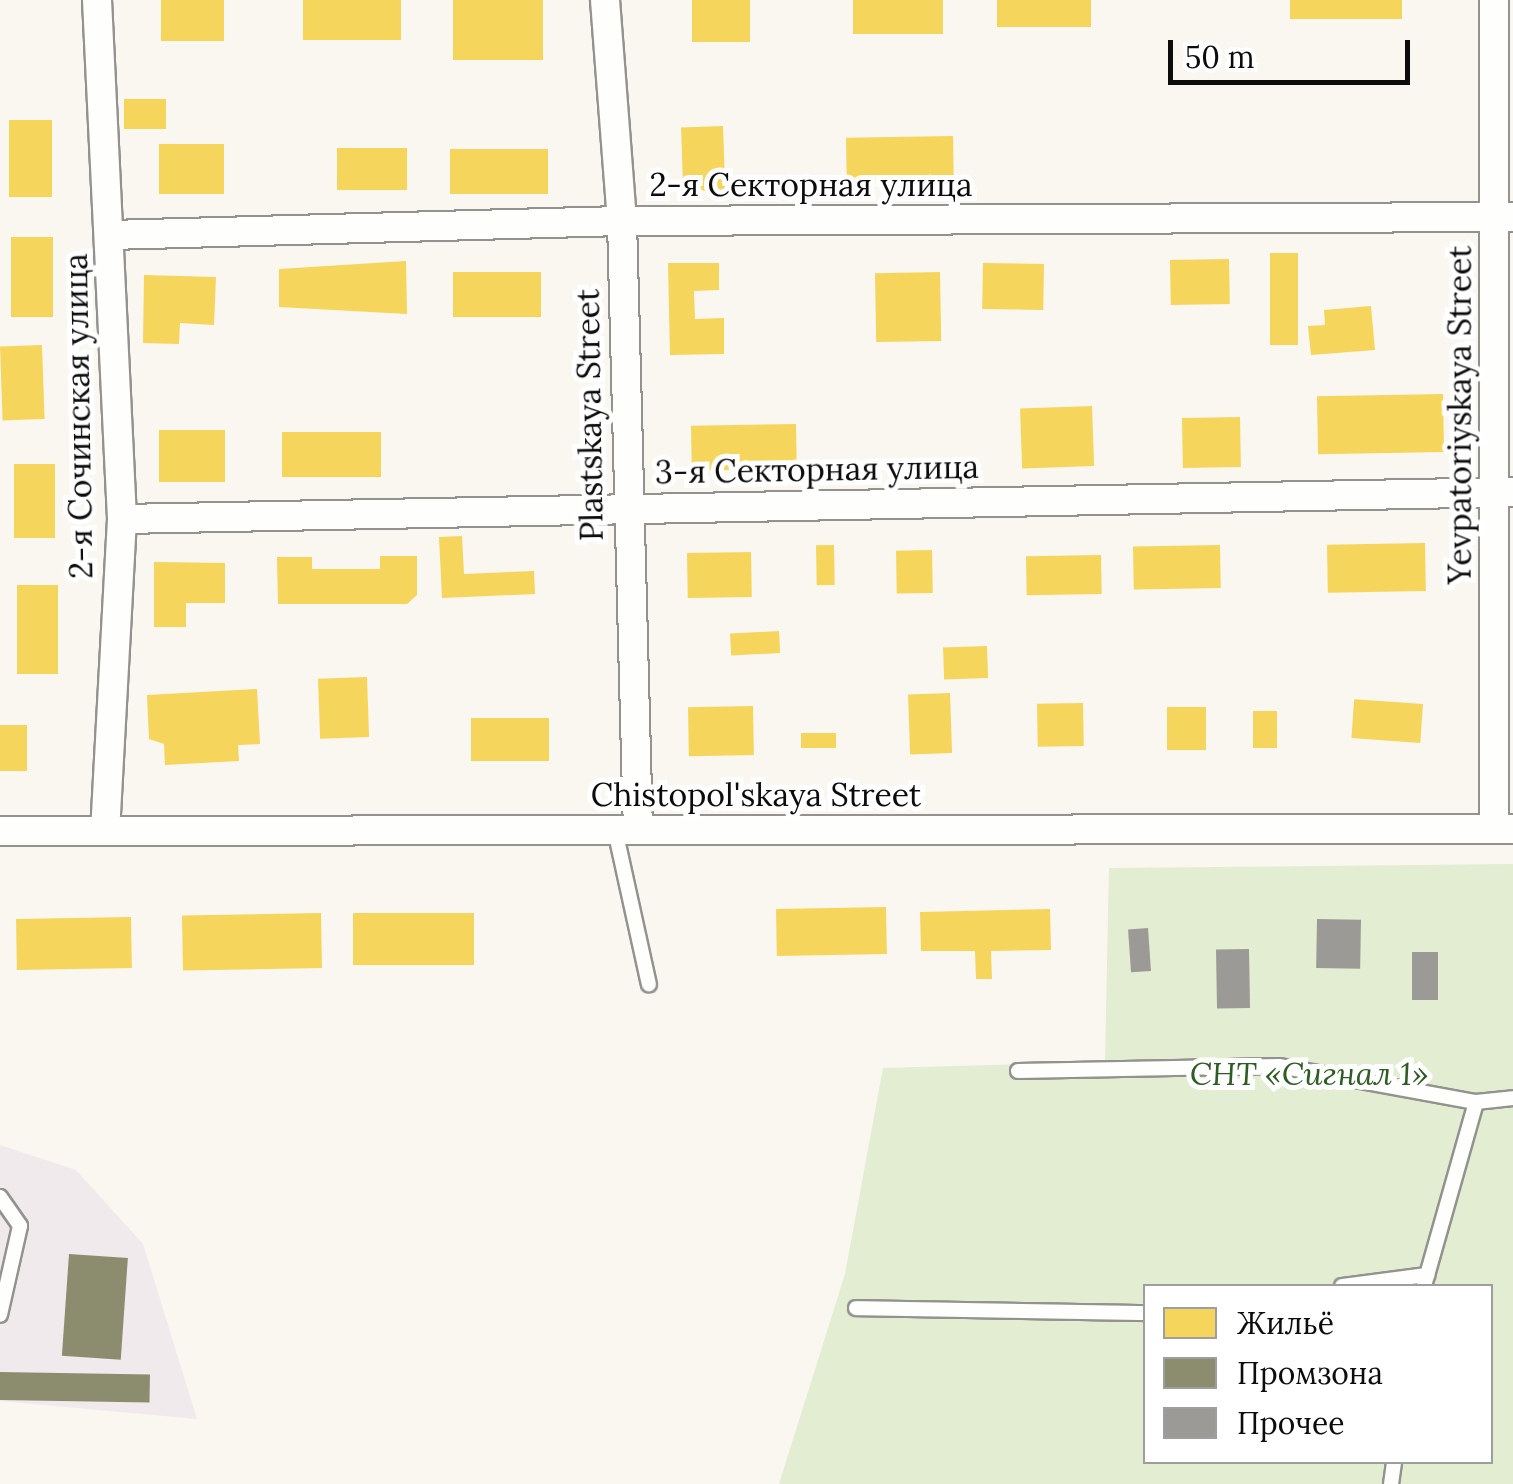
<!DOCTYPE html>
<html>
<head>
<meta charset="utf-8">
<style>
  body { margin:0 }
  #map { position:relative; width:1513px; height:1484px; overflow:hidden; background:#f9f7f0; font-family:Lora,serif }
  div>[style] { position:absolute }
  .industrial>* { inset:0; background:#f0eaed }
  .green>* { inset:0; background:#e2edd2 }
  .homes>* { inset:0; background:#f6d55c; transform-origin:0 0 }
  .industry>* { inset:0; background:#8c8c6e; transform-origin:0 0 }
  .building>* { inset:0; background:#9c9a96; transform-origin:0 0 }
  .roads { filter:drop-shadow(2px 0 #93928f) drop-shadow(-2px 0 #93928f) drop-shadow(0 2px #93928f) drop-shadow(0 -2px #93928f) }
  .lane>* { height:14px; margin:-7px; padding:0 7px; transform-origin:7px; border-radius:7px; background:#fefefd }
  .street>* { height:28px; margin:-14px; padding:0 14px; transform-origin:14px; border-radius:14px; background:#fefefd }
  span { translate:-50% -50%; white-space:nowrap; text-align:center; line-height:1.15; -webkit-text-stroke:10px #fff; paint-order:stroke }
  .street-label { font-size:32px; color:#0c0c0c }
  .park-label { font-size:32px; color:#2e5d22; font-style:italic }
  .legend { position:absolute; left:1143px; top:1284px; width:350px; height:180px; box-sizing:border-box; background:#fff; border:2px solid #9e9e9e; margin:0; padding:12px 18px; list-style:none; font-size:30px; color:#0c0c0c }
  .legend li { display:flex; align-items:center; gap:20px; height:50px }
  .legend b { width:50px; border:2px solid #9e9e9e }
  .scale { position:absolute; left:1168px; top:40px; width:242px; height:45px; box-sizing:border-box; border:5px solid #0c0c0c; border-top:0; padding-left:12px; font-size:30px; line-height:35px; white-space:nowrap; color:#0c0c0c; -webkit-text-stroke:8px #fff; paint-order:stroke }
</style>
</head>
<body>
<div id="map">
  <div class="industrial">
    <i style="clip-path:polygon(0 1145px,76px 1170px,143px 1244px,197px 1419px,0 1401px)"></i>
  </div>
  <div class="green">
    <i style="clip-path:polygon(evenodd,1513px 864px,1513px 1484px,779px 1484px,845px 1274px,883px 1068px,1105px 1062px,1109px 868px,1513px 864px,1146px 1286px,1490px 1286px,1490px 1462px,1146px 1462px,1146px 1286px)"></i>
  </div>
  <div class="homes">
    <i style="left:161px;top:0;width:63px;height:41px"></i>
    <i style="left:303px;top:0;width:98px;height:40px"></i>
    <i style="left:453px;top:0;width:90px;height:60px"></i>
    <i style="left:692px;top:0;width:58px;height:42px"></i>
    <i style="left:853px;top:0;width:90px;height:34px"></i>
    <i style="left:997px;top:0;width:94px;height:27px"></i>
    <i style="left:1290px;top:0;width:112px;height:19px"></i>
    <i style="left:124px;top:99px;width:42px;height:30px"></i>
    <i style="left:52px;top:120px;width:77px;height:43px;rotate:90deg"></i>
    <i style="left:723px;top:126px;width:64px;height:42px;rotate:88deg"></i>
    <i style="left:953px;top:136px;width:48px;height:107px;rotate:89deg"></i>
    <i style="left:224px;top:144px;width:50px;height:65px;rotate:90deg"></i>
    <i style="left:337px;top:148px;width:70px;height:42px"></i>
    <i style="left:450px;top:149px;width:98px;height:45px"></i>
    <i style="left:11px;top:237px;width:42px;height:80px"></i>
    <i style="left:1270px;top:253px;width:28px;height:92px"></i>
    <i style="left:1229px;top:259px;width:45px;height:59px;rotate:89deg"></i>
    <i style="clip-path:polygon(406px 261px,407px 314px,279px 307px,279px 269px)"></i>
    <i style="clip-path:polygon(668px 263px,719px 263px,719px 290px,694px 291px,695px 319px,724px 318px,724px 354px,670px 355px)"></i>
    <i style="left:983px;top:263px;width:61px;height:46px;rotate:1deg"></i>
    <i style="left:453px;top:272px;width:88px;height:45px"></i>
    <i style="left:940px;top:272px;width:69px;height:65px;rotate:89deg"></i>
    <i style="clip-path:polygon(144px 275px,216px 277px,214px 325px,180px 323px,179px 344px,143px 343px)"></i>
    <i style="clip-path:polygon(1371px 306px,1375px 350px,1311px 355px,1308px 326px,1325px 325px,1324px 310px)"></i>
    <i style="left:42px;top:345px;width:74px;height:42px;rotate:88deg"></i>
    <i style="left:1443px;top:394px;width:58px;height:126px;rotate:89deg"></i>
    <i style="left:1092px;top:406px;width:60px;height:72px;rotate:88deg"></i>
    <i style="left:1240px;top:417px;width:50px;height:58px;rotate:89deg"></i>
    <i style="left:796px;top:424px;width:45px;height:105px;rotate:89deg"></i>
    <i style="left:159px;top:430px;width:66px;height:52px"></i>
    <i style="left:381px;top:432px;width:45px;height:99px;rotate:90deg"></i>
    <i style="left:14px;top:464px;width:41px;height:74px"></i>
    <i style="clip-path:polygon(462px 536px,464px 574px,534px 571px,535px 594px,442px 598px,439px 537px)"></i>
    <i style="left:1425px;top:543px;width:48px;height:98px;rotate:89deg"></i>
    <i style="left:834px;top:545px;width:40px;height:18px;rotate:89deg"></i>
    <i style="left:1220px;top:545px;width:43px;height:87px;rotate:89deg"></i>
    <i style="left:932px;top:550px;width:43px;height:36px;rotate:89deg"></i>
    <i style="left:751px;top:552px;width:45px;height:64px;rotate:89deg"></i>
    <i style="left:1101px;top:555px;width:39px;height:75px;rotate:89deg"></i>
    <i style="clip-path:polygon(380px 556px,417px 556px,417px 595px,407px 604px,278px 604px,277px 557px,312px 557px,312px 569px,380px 569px)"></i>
    <i style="clip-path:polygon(154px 562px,225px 563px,225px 603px,186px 603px,186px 627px,154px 627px)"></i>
    <i style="left:17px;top:585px;width:41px;height:89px"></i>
    <i style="left:779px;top:631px;width:22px;height:49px;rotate:87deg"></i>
    <i style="left:987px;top:646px;width:32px;height:44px;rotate:88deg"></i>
    <i style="left:367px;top:677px;width:60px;height:49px;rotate:88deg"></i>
    <i style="clip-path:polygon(257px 689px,260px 744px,238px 745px,239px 761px,165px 765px,164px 744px,149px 739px,147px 695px)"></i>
    <i style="left:950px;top:693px;width:60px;height:42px;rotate:88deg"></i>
    <i style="left:1083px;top:703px;width:43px;height:46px;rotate:89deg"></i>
    <i style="left:1423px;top:704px;width:39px;height:69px;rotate:94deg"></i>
    <i style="left:753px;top:706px;width:49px;height:65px;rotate:89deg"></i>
    <i style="left:1167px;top:707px;width:39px;height:43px"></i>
    <i style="left:1253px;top:711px;width:24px;height:37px"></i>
    <i style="left:471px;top:718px;width:78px;height:43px"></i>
    <i style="left:0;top:725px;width:27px;height:46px"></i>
    <i style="left:801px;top:733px;width:35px;height:15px"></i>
    <i style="left:886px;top:907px;width:47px;height:110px;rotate:89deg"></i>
    <i style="clip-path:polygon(1050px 909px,1051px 950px,991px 951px,992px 979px,976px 979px,975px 951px,921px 951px,920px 912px)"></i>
    <i style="left:321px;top:913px;width:55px;height:139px;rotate:89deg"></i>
    <i style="left:353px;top:913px;width:121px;height:52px"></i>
    <i style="left:131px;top:917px;width:51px;height:115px;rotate:89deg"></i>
  </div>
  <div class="industry">
    <i style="left:69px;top:1254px;width:59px;height:102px;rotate:4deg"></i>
    <i style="left:0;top:1372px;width:150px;height:28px;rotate:1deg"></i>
  </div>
  <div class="building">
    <i style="left:1317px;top:919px;width:44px;height:49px;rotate:1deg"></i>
    <i style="left:1148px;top:928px;width:43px;height:20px;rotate:86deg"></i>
    <i style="left:1249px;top:949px;width:59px;height:33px;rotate:89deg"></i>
    <i style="left:1412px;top:952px;width:26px;height:48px"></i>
  </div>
  <div class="roads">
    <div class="lane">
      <i style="left:615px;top:830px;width:158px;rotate:77.6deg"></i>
      <i style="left:1018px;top:1071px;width:261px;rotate:-1.1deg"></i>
      <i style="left:1279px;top:1066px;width:200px;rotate:10.4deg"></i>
      <i style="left:1476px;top:1102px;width:37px;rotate:-6deg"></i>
      <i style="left:0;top:1197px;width:35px;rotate:55deg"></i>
      <i style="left:20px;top:1226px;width:91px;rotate:102.7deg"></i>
      <i style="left:1342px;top:1286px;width:86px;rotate:-7.4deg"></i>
      <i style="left:1424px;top:1286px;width:191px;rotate:-74.2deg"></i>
      <i style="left:856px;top:1308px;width:290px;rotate:1deg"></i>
      <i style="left:1391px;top:1484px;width:22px;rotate:-82deg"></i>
    </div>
    <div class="street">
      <i style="left:97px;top:0;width:520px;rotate:87.24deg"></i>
      <i style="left:122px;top:519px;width:311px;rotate:93.1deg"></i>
      <i style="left:605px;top:0;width:222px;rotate:85.6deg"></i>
      <i style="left:622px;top:221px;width:609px;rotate:88.5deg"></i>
      <i style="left:1494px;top:0;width:829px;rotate:90deg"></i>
      <i style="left:110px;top:235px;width:512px;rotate:-1.57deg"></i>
      <i style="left:622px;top:221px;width:891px;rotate:-0.26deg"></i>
      <i style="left:122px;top:519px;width:1391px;rotate:-1.11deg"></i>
      <i style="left:0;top:831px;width:1513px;rotate:-0.08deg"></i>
    </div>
  </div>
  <div class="street-label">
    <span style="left:811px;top:185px">2-я Секторная улица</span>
    <span style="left:590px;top:415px;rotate:-91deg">Plastskaya Street</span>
    <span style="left:1460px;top:415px;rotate:-90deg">Yevpatoriyskaya Street</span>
    <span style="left:79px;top:416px;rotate:-91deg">2-я Сочинская улица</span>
    <span style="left:817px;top:470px;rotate:-1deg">3-я Секторная улица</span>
    <span style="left:756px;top:795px">Chistopol'skaya Street</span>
  </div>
  <div class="park-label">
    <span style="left:1309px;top:1074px">СНТ «Сигнал 1»</span>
  </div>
  <ul class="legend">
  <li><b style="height:28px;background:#f6d55c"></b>Жильё</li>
  <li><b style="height:28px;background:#8c8c6e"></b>Промзона</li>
  <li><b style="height:28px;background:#9c9a96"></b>Прочее</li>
  </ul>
  <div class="scale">50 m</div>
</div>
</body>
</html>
